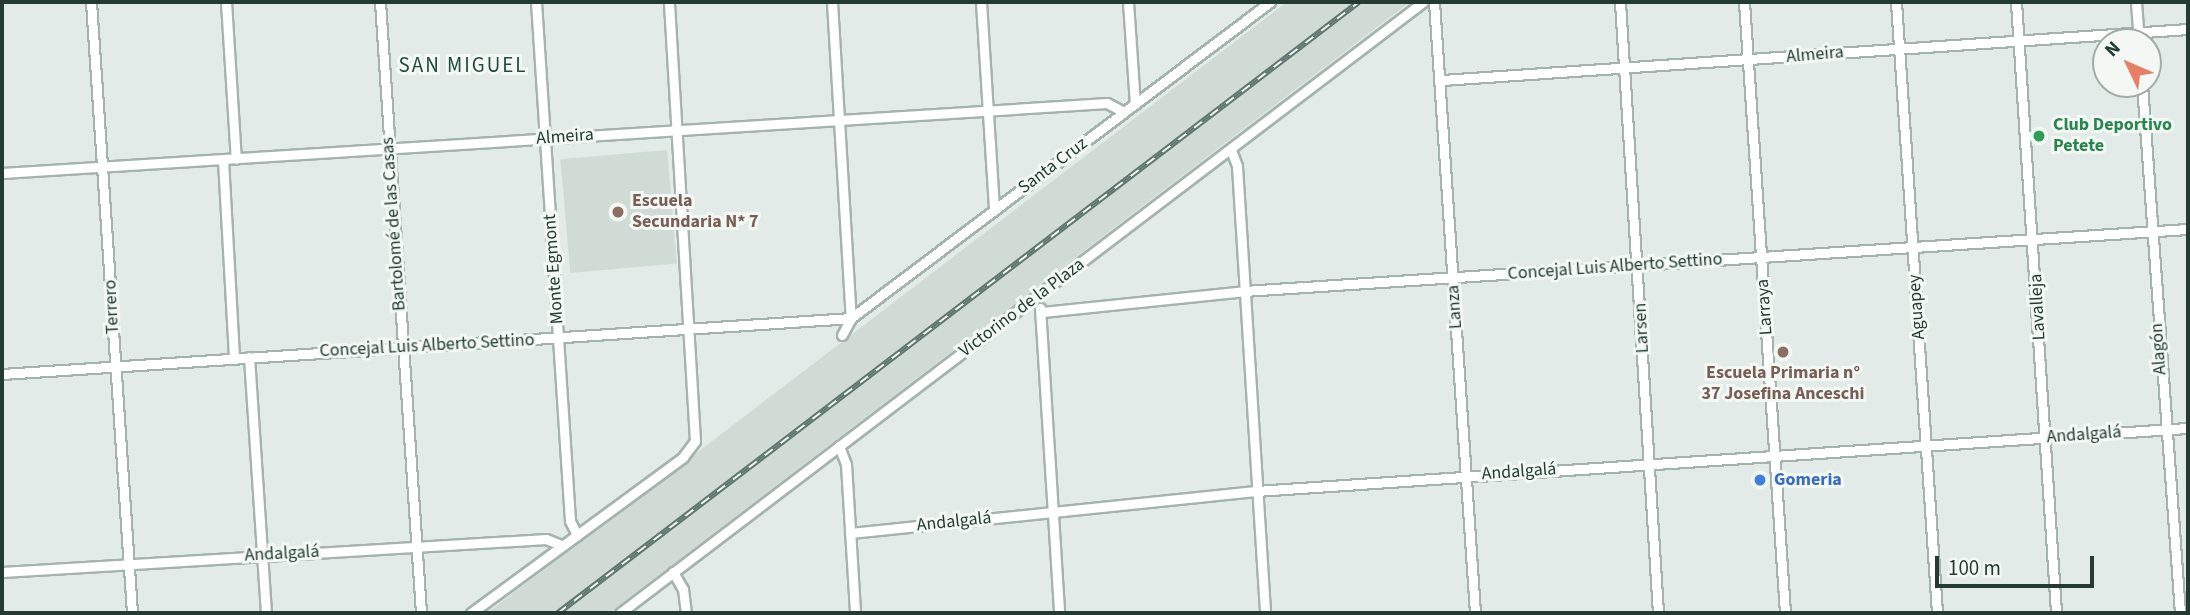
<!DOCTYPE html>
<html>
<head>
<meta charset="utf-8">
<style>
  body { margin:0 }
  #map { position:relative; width:2190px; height:615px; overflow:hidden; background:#e2ebe7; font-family:"Source Sans 3",sans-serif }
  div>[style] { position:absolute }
  .built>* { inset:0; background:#d1dbd6; transform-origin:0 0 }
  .roads { filter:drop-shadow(2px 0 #a5b3ae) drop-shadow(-2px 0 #a5b3ae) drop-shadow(0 2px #a5b3ae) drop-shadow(0 -2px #a5b3ae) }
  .minor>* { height:9px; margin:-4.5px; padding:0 4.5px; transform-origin:4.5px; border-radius:4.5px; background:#fff }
  .rail>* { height:6px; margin-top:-3px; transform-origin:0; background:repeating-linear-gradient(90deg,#f3f8f5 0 10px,#5e766f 0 20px); box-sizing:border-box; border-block:2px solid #5e766f }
  .dots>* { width:19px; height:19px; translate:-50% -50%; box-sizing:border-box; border:4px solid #f3f8f5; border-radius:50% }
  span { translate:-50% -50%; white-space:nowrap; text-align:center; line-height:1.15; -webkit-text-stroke:6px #f3f8f5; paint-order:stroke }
  .street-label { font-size:18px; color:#243b34 }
  .leisure-label { font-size:18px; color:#27864d; font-weight:700 }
  .left { translate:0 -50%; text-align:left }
  .education-label { font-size:18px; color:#785e54; font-weight:700 }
  .shop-label { font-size:18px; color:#366cbe; font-weight:700 }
  .quarter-label { font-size:21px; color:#214b3f; letter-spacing:2px }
  .frame { position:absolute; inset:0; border:4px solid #243b34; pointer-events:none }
  .north { position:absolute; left:2092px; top:28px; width:70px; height:70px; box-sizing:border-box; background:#f3f8f5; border:2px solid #a0aca8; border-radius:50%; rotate:314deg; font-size:19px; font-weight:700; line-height:28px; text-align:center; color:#243b34 }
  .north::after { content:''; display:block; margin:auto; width:24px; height:32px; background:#e68065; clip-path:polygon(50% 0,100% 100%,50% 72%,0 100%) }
  .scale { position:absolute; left:1935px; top:556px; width:159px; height:32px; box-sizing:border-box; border:4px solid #243b34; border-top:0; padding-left:9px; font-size:21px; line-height:24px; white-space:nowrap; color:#243b34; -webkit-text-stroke:5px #f3f8f5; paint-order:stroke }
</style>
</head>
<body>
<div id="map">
  <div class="built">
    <i style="clip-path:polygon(1287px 2px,1410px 2px,609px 613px,487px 613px)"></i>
    <i style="left:667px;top:150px;width:114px;height:107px;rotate:85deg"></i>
  </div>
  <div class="roads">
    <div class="minor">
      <i style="left:91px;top:2px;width:612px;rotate:86.16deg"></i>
      <i style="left:226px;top:2px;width:157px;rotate:86.4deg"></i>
      <i style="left:380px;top:2px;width:612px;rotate:86.16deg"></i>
      <i style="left:536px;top:2px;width:520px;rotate:86.25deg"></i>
      <i style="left:570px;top:521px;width:16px;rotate:63deg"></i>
      <i style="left:832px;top:2px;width:317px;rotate:86.6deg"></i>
      <i style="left:981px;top:2px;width:208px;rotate:86.4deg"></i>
      <i style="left:1128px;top:2px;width:102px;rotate:86.1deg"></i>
      <i style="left:1434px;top:2px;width:612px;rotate:86.16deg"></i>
      <i style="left:1620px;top:2px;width:612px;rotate:86.44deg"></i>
      <i style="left:1744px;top:2px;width:612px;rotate:86.16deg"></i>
      <i style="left:1896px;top:2px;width:612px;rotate:86.16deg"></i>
      <i style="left:2016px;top:2px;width:612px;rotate:86.25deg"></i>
      <i style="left:2136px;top:2px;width:40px;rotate:85.7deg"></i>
      <i style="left:1442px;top:80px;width:748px;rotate:-3.91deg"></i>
      <i style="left:2142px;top:84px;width:530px;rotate:85.89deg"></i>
      <i style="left:1231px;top:150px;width:17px;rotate:69deg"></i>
      <i style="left:1237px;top:166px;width:448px;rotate:86.4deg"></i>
      <i style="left:223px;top:160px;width:198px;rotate:86.8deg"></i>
      <i style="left:2px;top:173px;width:1107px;rotate:-3.62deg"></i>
      <i style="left:1107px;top:103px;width:19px;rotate:28deg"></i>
      <i style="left:1040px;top:308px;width:306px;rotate:86.4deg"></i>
      <i style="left:1042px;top:312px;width:203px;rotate:-5.9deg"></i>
      <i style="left:1244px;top:291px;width:946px;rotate:-3.76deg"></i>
      <i style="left:842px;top:335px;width:19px;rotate:-62deg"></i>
      <i style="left:851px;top:318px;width:525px;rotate:-37.02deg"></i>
      <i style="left:249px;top:357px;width:257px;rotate:86.2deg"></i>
      <i style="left:2px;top:374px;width:851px;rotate:-3.77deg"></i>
      <i style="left:839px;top:446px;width:19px;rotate:69deg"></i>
      <i style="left:846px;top:464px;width:149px;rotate:86.5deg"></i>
      <i style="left:850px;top:533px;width:408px;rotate:-5.9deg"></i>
      <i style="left:1256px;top:491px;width:934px;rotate:-3.87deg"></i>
      <i style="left:2px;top:572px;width:545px;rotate:-3.47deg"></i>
      <i style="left:546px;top:539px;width:16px;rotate:22deg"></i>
      <i style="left:673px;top:572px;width:20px;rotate:60deg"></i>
      <i style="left:683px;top:589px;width:24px;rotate:83deg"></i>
      <i style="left:471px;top:613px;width:263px;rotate:-36.3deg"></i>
      <i style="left:683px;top:457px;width:20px;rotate:-53deg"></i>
      <i style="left:695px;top:441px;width:440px;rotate:-93.4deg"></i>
      <i style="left:620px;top:613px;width:1009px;rotate:-37.27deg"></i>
    </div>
  </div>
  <div class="rail">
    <i style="left:558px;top:613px;width:1007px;rotate:-37.34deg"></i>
  </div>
  <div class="dots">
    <i style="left:2039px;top:136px;background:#2e9e5b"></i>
    <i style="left:618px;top:212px;background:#8d6e63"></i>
    <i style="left:1783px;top:352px;background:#8d6e63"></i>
    <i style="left:1760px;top:480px;background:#3f7fe0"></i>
  </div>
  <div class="street-label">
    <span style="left:1815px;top:55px;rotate:-5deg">Almeira</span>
    <span style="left:565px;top:137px;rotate:-4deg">Almeira</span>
    <span style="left:1053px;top:166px;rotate:-37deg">Santa Cruz</span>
    <span style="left:394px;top:224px;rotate:-94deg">Bartolomé de las Casas</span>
    <span style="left:1615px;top:267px;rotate:-4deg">Concejal Luis Alberto Settino</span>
    <span style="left:554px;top:269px;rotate:-94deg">Monte Egmont</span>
    <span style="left:112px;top:307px;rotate:-93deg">Terrero</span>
    <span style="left:1455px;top:307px;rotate:-94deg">Lanza</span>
    <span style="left:1765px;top:307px;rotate:-94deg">Larraya</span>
    <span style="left:1917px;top:307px;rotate:-94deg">Aguapey</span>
    <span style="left:2038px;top:307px;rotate:-93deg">Lavalleja</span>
    <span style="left:1022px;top:308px;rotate:-37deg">Victorino de la Plaza</span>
    <span style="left:1642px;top:328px;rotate:-93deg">Larsen</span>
    <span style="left:427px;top:346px;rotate:-3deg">Concejal Luis Alberto Settino</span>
    <span style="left:2159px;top:349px;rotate:-94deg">Alagón</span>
    <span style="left:2084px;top:435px;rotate:-4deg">Andalgalá</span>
    <span style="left:1519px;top:472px;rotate:-4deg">Andalgalá</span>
    <span style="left:954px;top:522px;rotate:-6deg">Andalgalá</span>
    <span style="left:282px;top:554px;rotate:-3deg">Andalgalá</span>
  </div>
  <div class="leisure-label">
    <span class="left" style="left:2053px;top:136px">Club Deportivo<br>Petete</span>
  </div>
  <div class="education-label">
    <span class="left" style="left:632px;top:212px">Escuela<br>Secundaria N* 7</span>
    <span style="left:1783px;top:384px">Escuela Primaria n°<br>37 Josefina Anceschi</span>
  </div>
  <div class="shop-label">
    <span class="left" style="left:1774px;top:480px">Gomeria</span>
  </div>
  <div class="quarter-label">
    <span style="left:463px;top:65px">SAN MIGUEL</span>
  </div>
  <div class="frame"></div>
  <div class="north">N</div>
  <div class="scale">100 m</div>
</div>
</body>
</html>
